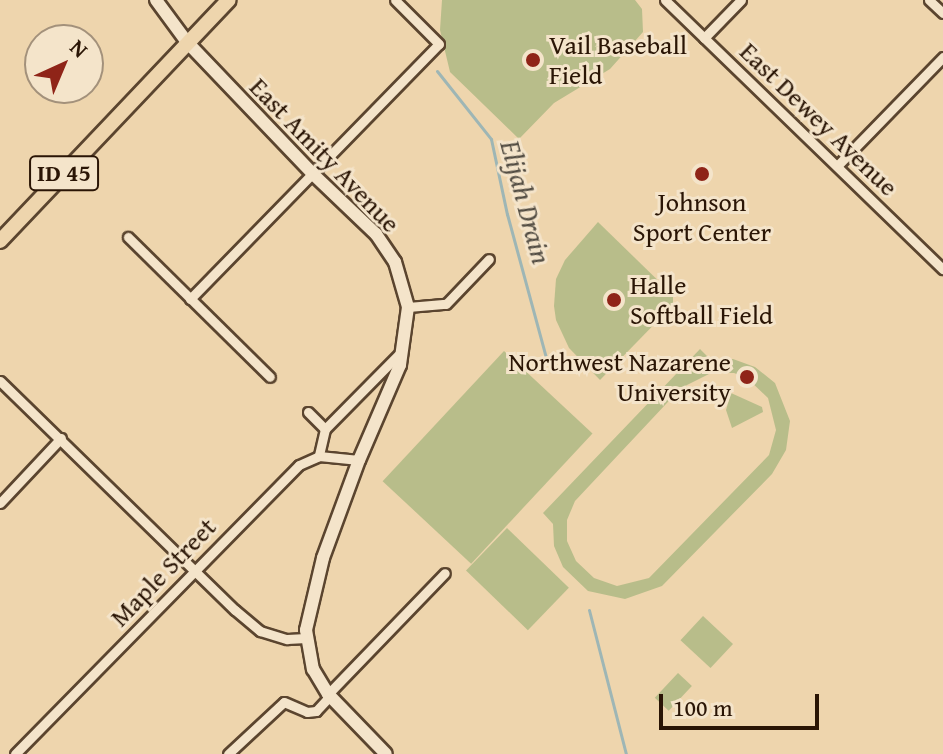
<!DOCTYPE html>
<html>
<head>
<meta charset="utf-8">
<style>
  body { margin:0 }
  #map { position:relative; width:943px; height:754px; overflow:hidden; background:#eed5ad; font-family:"Gentium Book Plus",serif }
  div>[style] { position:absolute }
  .green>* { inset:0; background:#b8bd8a; transform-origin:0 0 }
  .stream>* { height:3px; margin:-1.5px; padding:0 1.5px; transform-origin:1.5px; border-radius:1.5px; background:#9eb6b5 }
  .roads { filter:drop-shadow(2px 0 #5b452f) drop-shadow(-2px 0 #5b452f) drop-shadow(0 2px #5b452f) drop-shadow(0 -2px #5b452f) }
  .minor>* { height:9px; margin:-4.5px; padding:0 4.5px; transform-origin:4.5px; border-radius:4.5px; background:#f4e4ca }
  .secondary>* { height:12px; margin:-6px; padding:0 6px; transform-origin:6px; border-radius:6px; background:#f4e4ca }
  .primary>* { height:14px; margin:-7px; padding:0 7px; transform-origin:7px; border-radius:7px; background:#eed5ad }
  .dots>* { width:22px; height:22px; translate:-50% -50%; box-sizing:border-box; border:4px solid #f4e4ca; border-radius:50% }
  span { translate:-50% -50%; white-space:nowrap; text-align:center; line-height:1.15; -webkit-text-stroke:6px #f4e4ca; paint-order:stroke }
  .shield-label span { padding:2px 6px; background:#f4e4ca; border:2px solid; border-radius:6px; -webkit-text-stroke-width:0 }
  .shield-label { font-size:24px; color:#2a1505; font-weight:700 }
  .poi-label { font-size:26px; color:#2a1505 }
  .left { translate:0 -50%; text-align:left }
  .right { translate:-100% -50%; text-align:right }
  .street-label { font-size:26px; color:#2a1505 }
  .water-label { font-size:28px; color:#534d43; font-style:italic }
  .north { position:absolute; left:24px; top:24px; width:80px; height:80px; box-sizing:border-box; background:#f4e4ca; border:2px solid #a3917b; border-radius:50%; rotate:44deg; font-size:22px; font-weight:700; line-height:32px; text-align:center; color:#2a1505 }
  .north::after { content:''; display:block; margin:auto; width:28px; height:36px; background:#8f2418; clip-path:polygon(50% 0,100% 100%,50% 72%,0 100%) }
  .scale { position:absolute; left:659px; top:694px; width:160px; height:36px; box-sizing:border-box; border:4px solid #2a1505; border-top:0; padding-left:10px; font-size:24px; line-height:28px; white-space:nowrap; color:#2a1505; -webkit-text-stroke:6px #f4e4ca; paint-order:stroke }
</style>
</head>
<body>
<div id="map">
  <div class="green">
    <i style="clip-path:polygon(442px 0,635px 0,642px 9px,643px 32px,610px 69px,554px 103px,519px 139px,450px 72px,440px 30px)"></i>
    <i style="clip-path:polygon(598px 222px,673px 295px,673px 305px,600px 380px,569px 348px,556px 320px,554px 306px,556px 279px,565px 260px)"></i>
    <i style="clip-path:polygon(evenodd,700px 349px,710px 359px,733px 359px,755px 367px,775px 383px,790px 421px,786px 450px,772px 474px,662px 586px,625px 599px,588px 591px,563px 567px,554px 546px,553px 524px,543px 513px,700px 349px,711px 373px,734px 373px,747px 378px,768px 398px,776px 430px,769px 455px,649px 578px,617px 586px,594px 578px,576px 561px,567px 541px,567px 520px,575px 501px,681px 388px,711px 373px)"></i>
    <i style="left:504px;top:351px;width:121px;height:178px;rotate:43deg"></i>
    <i style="clip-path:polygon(731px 393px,762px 407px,763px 412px,732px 428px,726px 410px)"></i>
    <i style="left:507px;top:528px;width:86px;height:59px;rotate:44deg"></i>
    <i style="left:703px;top:616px;width:41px;height:33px;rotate:43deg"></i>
    <i style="left:678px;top:673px;width:19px;height:34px;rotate:43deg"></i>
  </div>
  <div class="stream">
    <i style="left:437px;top:71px;width:87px;rotate:51.5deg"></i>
    <i style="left:491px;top:139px;width:77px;rotate:78deg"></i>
    <i style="left:507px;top:214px;width:149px;rotate:74.8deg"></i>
    <i style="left:589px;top:610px;width:149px;rotate:75.6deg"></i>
  </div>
  <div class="roads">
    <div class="minor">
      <i style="left:665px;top:0;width:387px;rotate:44.1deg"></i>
      <i style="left:929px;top:0;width:19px;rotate:43deg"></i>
      <i style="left:704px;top:38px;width:53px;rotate:-45.8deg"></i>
      <i style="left:837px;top:166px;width:152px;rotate:-45.8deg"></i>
      <i style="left:128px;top:237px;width:199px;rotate:44.6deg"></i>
      <i style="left:190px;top:299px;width:356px;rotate:-45.7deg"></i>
      <i style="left:439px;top:44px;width:62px;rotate:-135deg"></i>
      <i style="left:408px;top:307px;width:38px;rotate:-5deg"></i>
      <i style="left:446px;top:304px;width:62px;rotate:-46.3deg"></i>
      <i style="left:0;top:381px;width:328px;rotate:44.3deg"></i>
      <i style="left:235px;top:610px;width:33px;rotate:40deg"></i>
      <i style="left:260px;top:631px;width:28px;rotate:17deg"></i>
      <i style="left:287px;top:639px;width:19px;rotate:-3deg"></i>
      <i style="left:308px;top:412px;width:24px;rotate:45deg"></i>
      <i style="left:325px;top:429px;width:28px;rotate:103deg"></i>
      <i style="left:325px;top:429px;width:108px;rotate:-45.4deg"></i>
      <i style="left:0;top:503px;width:89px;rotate:-46.8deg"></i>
      <i style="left:328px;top:694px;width:168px;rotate:-46deg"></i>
      <i style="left:15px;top:754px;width:405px;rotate:-45.5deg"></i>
      <i style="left:299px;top:465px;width:22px;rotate:-24deg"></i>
      <i style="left:319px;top:456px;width:40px;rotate:5.7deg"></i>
      <i style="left:228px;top:754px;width:76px;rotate:-42.9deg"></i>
      <i style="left:284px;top:702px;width:25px;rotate:23deg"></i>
      <i style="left:307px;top:712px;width:9px;rotate:-6deg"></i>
      <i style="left:316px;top:711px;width:21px;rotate:-47deg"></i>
    </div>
    <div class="secondary">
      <i style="left:156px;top:0;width:52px;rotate:53.6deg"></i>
      <i style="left:187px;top:42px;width:184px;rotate:46.3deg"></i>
      <i style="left:314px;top:175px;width:86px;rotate:43.6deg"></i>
      <i style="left:376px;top:234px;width:34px;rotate:56deg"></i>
      <i style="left:395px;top:262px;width:47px;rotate:73.9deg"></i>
      <i style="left:408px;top:307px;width:59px;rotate:97.9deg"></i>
      <i style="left:400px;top:365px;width:103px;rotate:113.3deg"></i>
      <i style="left:359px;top:460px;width:104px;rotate:110.2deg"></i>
      <i style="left:323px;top:558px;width:74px;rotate:103.3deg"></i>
      <i style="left:306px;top:630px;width:40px;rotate:80deg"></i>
      <i style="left:313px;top:669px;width:29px;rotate:59deg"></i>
      <i style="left:328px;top:694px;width:83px;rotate:46deg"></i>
    </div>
    <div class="primary">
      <i style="left:0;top:241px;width:332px;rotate:-46.5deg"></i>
    </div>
  </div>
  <div class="dots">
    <i style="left:533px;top:60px;background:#8f2418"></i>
    <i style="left:702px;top:174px;background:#8f2418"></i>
    <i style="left:614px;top:300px;background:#8f2418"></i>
    <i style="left:747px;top:377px;background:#8f2418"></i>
  </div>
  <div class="shield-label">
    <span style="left:64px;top:173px">ID 45</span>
  </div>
  <div class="poi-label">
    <span class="left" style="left:549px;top:60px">Vail Baseball<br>Field</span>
    <span style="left:702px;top:217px">Johnson<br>Sport Center</span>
    <span class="left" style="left:630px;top:300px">Halle<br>Softball Field</span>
    <span class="right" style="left:731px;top:377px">Northwest Nazarene<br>University</span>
  </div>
  <div class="street-label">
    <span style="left:819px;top:119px;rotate:44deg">East Dewey Avenue</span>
    <span style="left:325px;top:155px;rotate:46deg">East Amity Avenue</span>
    <span style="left:163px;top:572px;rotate:-46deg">Maple Street</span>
  </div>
  <div class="water-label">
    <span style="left:526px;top:202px;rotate:75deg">Elijah Drain</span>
  </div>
  <div class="north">N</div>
  <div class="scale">100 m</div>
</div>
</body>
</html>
